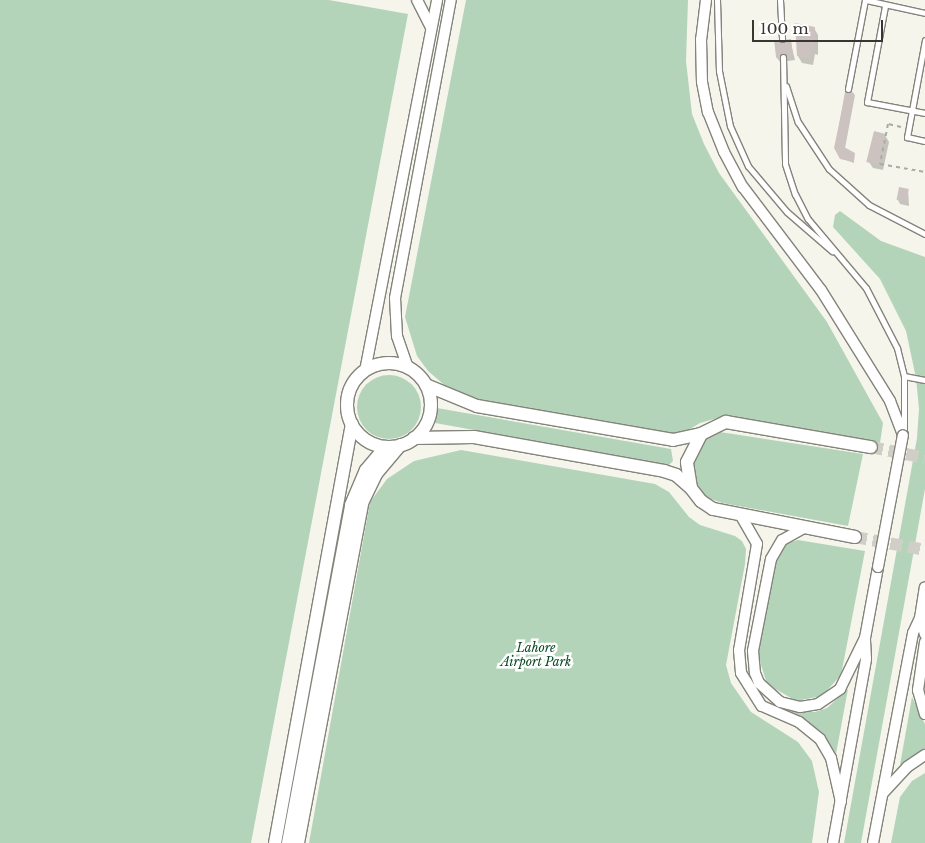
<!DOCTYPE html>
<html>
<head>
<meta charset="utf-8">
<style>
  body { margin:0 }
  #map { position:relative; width:925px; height:843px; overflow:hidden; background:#f6f5ec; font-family:"Libre Baskerville",serif }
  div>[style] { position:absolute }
  .green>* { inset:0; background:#b4d4ba }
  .round { border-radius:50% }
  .shadow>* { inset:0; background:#0003 }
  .building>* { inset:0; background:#ccc3c0; transform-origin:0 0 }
  .tertiary-tunnel>* { height:12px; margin-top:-6px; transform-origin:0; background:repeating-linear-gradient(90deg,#d0cfc7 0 12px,transparent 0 18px) }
  .path>* { height:2px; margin-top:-1px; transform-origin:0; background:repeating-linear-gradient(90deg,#abaaa3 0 4px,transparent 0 8px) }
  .roads { filter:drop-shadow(1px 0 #84837b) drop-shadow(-1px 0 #84837b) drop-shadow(0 1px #84837b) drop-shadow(0 -1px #84837b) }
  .service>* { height:5px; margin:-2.5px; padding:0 2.5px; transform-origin:2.5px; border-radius:2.5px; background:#fff }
  .minor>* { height:10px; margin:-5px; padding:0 5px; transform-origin:5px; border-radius:5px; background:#fff }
  .tertiary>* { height:12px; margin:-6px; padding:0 6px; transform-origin:6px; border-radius:6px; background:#fff }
  .tertiary>.ring { margin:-6px; padding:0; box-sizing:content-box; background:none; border:12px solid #fff; border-radius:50% }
  .bridges { filter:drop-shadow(1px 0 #84837b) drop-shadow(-1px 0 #84837b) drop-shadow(0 1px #84837b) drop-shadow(0 -1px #84837b) }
  .minor-bridge>* { height:10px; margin:-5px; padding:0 5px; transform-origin:5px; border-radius:5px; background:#fff }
  span { translate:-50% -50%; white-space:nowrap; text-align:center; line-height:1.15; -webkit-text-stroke:5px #fff; paint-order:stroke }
  .park-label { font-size:12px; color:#094822; font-style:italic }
  .scale { position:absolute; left:752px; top:20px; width:131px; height:22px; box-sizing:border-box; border:2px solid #373633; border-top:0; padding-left:6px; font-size:15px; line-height:18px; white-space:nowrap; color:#373633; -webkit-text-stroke:4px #fff; paint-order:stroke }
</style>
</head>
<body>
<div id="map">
  <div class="green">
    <i style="clip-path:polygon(0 0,329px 0,408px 14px,251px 843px,0 843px)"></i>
    <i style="clip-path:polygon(466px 0,688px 0,686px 61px,692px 114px,704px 144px,719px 173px,827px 322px,883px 423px,880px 443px,721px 417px,700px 423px,685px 432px,669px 434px,468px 398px,449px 389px,428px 371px,417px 356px,405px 317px)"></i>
    <i style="clip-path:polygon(840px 211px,881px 241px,925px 257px,925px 489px,861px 843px,844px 843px,917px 438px,919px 409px,916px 378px,906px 331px,880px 279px,833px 227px,835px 215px)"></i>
    <i class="round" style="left:357px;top:375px;width:64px;height:64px"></i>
    <i style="clip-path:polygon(437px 408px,671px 449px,673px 461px,669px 465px,435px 423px)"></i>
    <i style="clip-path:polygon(720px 432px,863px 454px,848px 526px,722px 503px,706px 497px,694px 482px,691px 466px,706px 438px)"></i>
    <i style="clip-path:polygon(461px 450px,655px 484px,669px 492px,689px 517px,700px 525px,735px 536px,742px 541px,746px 549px,745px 564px,726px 665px,731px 683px,751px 712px,798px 742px,812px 761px,819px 792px,812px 843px,309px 843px,370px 502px,387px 479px,414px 461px)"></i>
    <i style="clip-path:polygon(798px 540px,865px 551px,841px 675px,822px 696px,796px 701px,767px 684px,758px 655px,777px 554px,784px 544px)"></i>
    <i style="clip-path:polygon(848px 689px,836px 754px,818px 730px,785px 710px,815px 712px,827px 708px)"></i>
    <i style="clip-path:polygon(912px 697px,925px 724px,925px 748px,900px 765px)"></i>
    <i style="clip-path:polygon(925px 773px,925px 843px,891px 843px,900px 797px,912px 781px)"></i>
  </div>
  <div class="shadow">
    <i style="clip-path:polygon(814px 28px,818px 35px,818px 55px,815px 54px,813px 65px,802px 63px,798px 56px)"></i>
    <i style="clip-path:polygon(790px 40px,795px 60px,780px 62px,777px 58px)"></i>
    <i style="clip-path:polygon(848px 90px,855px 95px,845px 148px,854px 154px,854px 163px,840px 158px,835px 148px,845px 92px)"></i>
    <i style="clip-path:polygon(885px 135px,889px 142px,883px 170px,873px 168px,869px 162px)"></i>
    <i style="clip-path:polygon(908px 190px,909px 206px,900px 204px,898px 200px)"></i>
  </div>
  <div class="building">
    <i style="clip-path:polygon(795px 23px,815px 27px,815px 49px,811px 48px,809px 58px,797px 56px)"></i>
    <i style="left:791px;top:39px;width:17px;height:17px;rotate:83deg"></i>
    <i style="clip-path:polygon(846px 90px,854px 93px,844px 147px,855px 153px,854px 162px,840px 159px,834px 148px)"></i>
    <i style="left:874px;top:131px;width:12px;height:32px;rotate:14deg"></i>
    <i style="left:899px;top:187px;width:10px;height:13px;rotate:11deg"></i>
  </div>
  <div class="tertiary-tunnel">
    <i style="left:871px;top:447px;width:55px;rotate:11.5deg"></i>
    <i style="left:855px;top:537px;width:71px;rotate:10.5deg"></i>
  </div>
  <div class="path">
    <i style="left:901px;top:127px;width:13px;rotate:-167deg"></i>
    <i style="left:888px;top:124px;width:41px;rotate:101.3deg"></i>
    <i style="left:880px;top:164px;width:46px;rotate:10.1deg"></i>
  </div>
  <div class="roads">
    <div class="service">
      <i style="left:717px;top:0;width:71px;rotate:88.4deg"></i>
      <i style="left:719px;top:71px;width:56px;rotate:78.7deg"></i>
      <i style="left:730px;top:126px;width:44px;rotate:65.8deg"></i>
      <i style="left:748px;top:166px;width:60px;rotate:49.7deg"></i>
      <i style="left:787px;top:212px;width:60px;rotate:40.9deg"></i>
      <i style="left:780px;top:0;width:39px;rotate:87deg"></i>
      <i style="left:866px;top:0;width:60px;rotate:12.4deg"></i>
      <i style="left:885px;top:6px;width:98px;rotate:100.6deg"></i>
      <i style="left:867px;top:102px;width:59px;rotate:10.7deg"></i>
      <i style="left:925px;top:40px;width:99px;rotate:100.5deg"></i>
      <i style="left:907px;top:137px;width:18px;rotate:13deg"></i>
      <i style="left:783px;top:57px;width:107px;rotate:88.9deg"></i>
      <i style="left:785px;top:164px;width:32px;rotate:72deg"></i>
      <i style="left:795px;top:194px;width:28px;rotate:63deg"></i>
      <i style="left:808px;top:219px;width:90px;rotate:50deg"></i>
      <i style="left:866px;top:288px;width:68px;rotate:62.7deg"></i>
      <i style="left:897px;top:348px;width:29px;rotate:76deg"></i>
      <i style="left:904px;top:376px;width:54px;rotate:90deg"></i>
      <i style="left:786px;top:86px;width:38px;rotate:72deg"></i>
      <i style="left:798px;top:122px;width:56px;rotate:56.6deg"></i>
      <i style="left:829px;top:169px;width:54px;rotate:42deg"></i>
      <i style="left:869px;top:205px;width:63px;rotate:27.4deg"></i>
      <i style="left:848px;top:89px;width:91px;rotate:-79.2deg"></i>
      <i style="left:904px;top:376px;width:21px;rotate:11deg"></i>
    </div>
    <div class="minor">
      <i style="left:417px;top:0;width:30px;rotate:63deg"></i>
      <i style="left:706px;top:0;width:39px;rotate:97deg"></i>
      <i style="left:701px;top:39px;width:43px;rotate:88.7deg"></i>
      <i style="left:702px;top:82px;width:31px;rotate:79deg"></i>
      <i style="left:708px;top:112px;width:43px;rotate:68.2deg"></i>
      <i style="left:724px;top:152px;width:40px;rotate:62deg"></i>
      <i style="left:743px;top:187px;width:129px;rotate:52.9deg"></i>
      <i style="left:821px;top:290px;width:131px;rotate:58.1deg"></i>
      <i style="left:890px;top:401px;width:36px;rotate:69deg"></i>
      <i style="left:408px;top:368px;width:34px;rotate:-109deg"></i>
      <i style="left:397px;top:336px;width:38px;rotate:-93deg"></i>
      <i style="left:395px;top:298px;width:303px;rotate:-79.4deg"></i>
      <i style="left:365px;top:371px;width:378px;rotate:-79deg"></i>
      <i style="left:741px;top:516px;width:32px;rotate:60deg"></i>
      <i style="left:757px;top:544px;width:108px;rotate:99.6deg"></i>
      <i style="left:739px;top:650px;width:23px;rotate:85deg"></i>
      <i style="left:741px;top:673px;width:39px;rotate:58deg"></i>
      <i style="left:762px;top:706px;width:40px;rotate:23.4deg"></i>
      <i style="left:799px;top:722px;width:27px;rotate:39deg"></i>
      <i style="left:820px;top:739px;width:22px;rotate:60deg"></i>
      <i style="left:831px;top:758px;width:45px;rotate:77.2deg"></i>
      <i style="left:804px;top:528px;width:25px;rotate:151deg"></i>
      <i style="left:782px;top:540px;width:22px;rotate:120deg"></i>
      <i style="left:771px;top:559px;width:94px;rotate:101.1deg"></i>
      <i style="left:753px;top:651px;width:22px;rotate:85deg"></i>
      <i style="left:755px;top:673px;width:11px;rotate:68deg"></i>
      <i style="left:759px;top:683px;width:28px;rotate:42deg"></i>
      <i style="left:780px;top:702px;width:21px;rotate:14deg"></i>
      <i style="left:800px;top:707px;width:18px;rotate:-9deg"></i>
      <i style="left:818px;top:704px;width:27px;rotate:-34deg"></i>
      <i style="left:840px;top:689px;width:57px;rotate:-63.9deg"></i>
      <i style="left:920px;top:618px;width:17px;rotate:73deg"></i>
      <i style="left:925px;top:642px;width:49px;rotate:98.3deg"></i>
      <i style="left:918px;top:690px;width:25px;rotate:74deg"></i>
      <i style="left:883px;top:793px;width:35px;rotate:-47deg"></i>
      <i style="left:907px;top:767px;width:22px;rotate:-34deg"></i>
      <i style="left:833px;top:843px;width:187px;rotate:-79.8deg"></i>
      <i style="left:866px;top:659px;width:21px;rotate:-93deg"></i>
      <i style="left:865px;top:638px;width:72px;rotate:-79.6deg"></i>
      <i style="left:873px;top:843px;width:214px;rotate:-79.2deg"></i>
      <i style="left:913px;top:633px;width:17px;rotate:-65deg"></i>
      <i style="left:920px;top:618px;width:31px;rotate:-81deg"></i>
    </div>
    <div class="tertiary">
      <i class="ring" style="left:347px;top:363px;width:72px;height:72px"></i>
      <i style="left:426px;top:385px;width:55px;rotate:22.4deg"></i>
      <i style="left:477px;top:406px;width:199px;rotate:9.8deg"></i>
      <i style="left:673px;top:440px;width:29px;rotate:-12deg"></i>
      <i style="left:414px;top:438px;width:60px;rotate:-1deg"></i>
      <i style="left:474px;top:437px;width:193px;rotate:10.1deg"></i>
      <i style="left:664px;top:471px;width:13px;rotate:18deg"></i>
      <i style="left:676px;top:475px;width:20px;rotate:41deg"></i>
      <i style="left:855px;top:537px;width:145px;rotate:-168.8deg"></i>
      <i style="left:713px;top:509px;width:14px;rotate:-146deg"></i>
      <i style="left:701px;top:501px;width:16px;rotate:-128deg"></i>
      <i style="left:691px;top:488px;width:26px;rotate:-99deg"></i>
      <i style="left:687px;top:462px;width:31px;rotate:-63deg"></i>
      <i style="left:701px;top:434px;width:28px;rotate:-26deg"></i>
      <i style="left:726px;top:422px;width:147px;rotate:9.8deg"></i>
      <i style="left:275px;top:843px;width:426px;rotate:-79.6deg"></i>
      <i style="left:288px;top:843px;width:344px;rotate:-79.4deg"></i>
      <i style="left:351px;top:505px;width:38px;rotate:-67deg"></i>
      <i style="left:366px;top:470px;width:30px;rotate:-50deg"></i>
      <i style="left:298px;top:843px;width:346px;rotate:-79.3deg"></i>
      <i style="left:362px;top:503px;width:32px;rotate:-64deg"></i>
      <i style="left:376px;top:474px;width:38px;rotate:-50deg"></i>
    </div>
  </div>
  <div class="bridges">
    <div class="minor-bridge">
      <i style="left:878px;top:567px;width:134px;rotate:-79.3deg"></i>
    </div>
  </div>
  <div class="park-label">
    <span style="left:536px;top:655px">Lahore<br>Airport Park</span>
  </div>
  <div class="scale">100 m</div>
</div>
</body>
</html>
